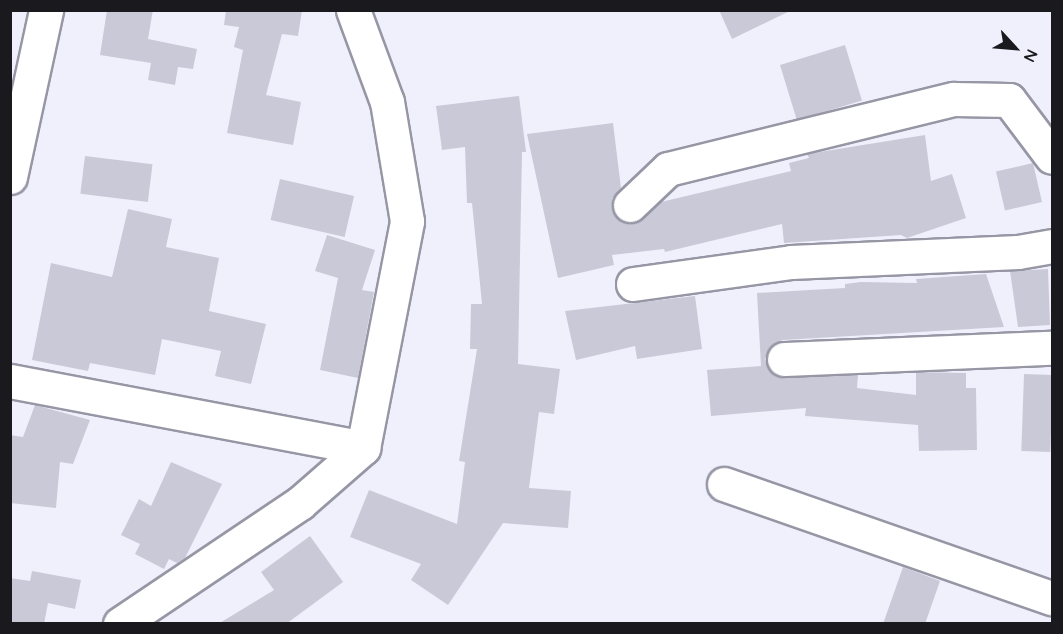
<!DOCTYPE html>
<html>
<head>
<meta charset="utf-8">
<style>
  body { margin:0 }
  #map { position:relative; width:1063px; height:634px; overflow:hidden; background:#f0f0fd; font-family:Quicksand,sans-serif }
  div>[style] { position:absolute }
  .building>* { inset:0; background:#c9c9d8; transform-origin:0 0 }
  .roads { filter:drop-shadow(2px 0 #9696a5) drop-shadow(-2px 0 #9696a5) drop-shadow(0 2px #9696a5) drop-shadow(0 -2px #9696a5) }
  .minor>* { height:33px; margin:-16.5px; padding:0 16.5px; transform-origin:16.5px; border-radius:16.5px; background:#fff }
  span { translate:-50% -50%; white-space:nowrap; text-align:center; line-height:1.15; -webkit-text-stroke:5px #f0f0fd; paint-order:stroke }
  .frame { position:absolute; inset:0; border:12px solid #19191e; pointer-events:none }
  .north { position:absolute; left:985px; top:18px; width:60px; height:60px; -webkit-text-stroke:4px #f0f0fd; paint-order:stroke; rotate:116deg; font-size:16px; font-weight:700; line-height:24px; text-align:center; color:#19191e }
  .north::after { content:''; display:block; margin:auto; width:21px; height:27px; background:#19191e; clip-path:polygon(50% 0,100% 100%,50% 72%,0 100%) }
</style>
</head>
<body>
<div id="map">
  <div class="building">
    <i style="clip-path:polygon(107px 10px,153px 10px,148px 39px,197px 49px,193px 69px,178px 67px,175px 85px,148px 80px,151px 63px,100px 55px)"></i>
    <i style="clip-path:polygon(226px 10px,302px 10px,298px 36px,282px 34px,266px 95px,301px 102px,293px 145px,227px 133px,243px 50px,234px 47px,239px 27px,224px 25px)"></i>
    <i style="clip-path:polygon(719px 10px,792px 10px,732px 39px)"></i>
    <i style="left:845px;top:45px;width:58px;height:68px;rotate:73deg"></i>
    <i style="clip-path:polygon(519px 96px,526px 152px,522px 152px,518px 364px,560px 369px,554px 414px,539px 412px,529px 488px,571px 491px,568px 528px,503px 523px,448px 605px,411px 580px,421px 564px,350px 537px,369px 490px,457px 524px,465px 462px,459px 461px,477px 349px,470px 349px,471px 304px,482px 304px,472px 203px,467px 203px,465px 147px,442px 150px,436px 106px)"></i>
    <i style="clip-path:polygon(613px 123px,621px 188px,612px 199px,612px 209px,625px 223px,642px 219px,661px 202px,791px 171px,789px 163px,809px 158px,807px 154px,925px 135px,931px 181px,952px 174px,966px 218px,907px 238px,901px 235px,784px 243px,782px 224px,665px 252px,664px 249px,612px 255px,614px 265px,558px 278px,527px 134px)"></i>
    <i style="left:85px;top:156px;width:68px;height:38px;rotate:7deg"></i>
    <i style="left:1033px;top:163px;width:40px;height:38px;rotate:77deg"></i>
    <i style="left:280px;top:179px;width:76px;height:42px;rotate:13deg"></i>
    <i style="clip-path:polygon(128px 209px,172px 219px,166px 247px,219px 258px,209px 311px,266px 324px,251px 384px,215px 376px,221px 351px,162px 339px,155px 375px,90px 363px,88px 371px,32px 360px,51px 263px,112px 277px)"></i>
    <i style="clip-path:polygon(327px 235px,375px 250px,362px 290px,374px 292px,358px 378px,320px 370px,338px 278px,315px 271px)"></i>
    <i style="clip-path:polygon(1048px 269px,1050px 325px,1018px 327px,1010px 271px)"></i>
    <i style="clip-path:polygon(986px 274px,1004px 327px,783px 340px,774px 344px,765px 359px,776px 376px,858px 375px,857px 388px,916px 395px,916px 372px,966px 373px,966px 388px,976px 388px,977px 450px,919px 451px,918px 425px,805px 416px,806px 408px,711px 416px,707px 370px,761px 366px,757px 293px,845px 288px,845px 284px,861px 282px,917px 283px,916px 279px)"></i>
    <i style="clip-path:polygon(695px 296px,702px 349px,637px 359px,635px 346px,576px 360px,565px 311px)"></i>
    <i style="left:1024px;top:374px;width:29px;height:77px;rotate:2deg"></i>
    <i style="clip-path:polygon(35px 405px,90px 420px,73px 464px,60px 462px,56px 508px,10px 503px,10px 435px,23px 437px)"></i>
    <i style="clip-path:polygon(171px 462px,222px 484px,185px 558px,177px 563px,169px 559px,164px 569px,135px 554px,140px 544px,121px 535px,139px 499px,151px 506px)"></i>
    <i style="clip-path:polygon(310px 536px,343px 582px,286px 624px,218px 624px,274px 590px,261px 572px)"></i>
    <i style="clip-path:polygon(903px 567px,940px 581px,925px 624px,883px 624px)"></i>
    <i style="clip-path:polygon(32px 571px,81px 580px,75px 609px,48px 603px,44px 624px,10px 624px,10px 578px,30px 581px)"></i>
  </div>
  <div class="roads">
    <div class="minor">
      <i style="left:10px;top:177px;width:171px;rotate:-77.8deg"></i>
      <i style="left:630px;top:205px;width:52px;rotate:-43.5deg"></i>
      <i style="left:668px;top:169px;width:294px;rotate:-13.8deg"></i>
      <i style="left:954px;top:99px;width:55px;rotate:1deg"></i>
      <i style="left:1009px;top:100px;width:71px;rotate:53deg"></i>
      <i style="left:633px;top:284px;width:160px;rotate:-7.9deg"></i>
      <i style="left:791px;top:262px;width:227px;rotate:-2.5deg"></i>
      <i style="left:1018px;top:252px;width:35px;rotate:-10deg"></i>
      <i style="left:784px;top:359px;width:268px;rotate:-2.4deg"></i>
      <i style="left:10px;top:381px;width:359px;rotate:10.7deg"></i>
      <i style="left:724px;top:484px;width:347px;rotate:19.2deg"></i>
      <i style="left:120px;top:624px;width:217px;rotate:-33.9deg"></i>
      <i style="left:300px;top:503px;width:84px;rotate:-41.1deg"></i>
      <i style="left:363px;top:448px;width:231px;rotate:-79deg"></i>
      <i style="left:407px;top:221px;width:121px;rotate:-99.5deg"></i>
      <i style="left:387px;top:102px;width:98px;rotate:-110.3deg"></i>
    </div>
  </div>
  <div class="frame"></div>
  <div class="north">N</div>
</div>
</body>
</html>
